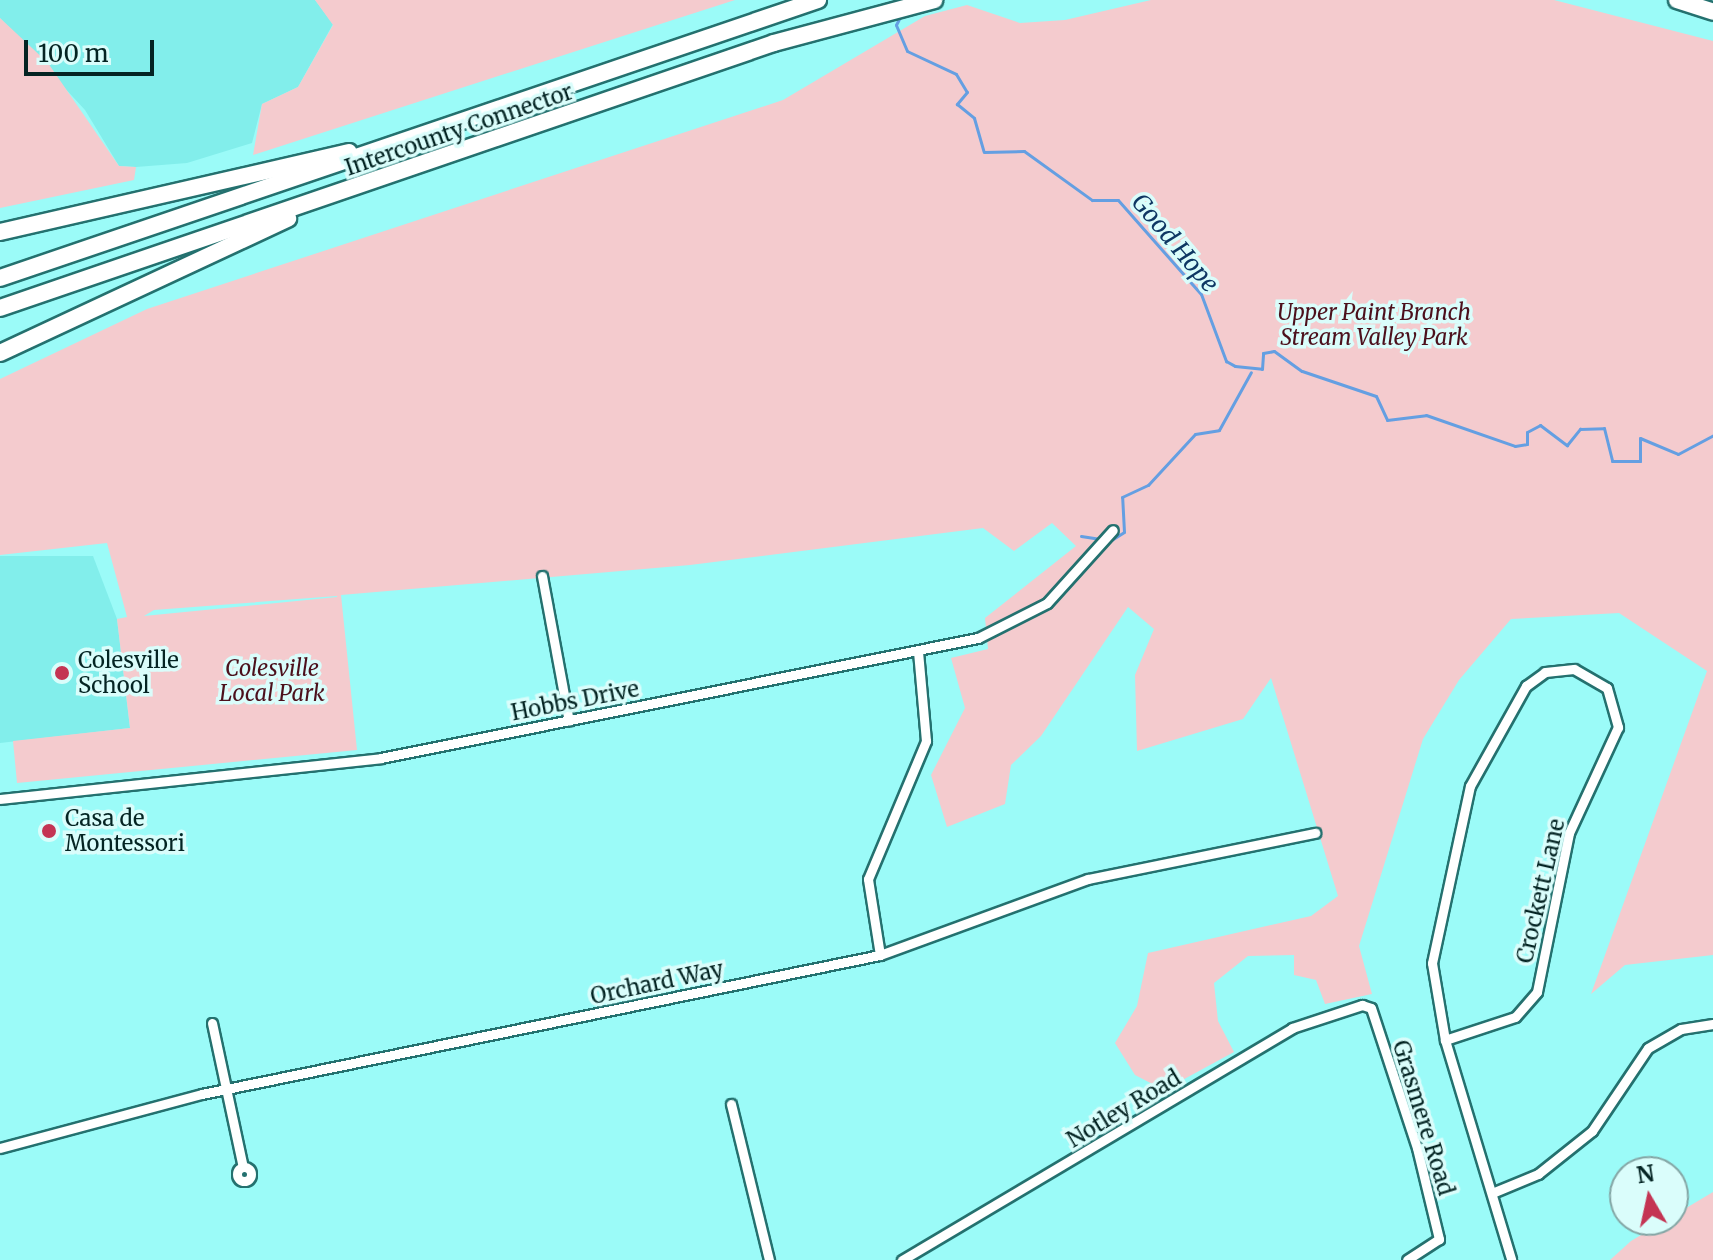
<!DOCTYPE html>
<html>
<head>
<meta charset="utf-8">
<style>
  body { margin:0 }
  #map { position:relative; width:1713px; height:1260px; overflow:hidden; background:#9bfbf8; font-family:Merriweather,serif }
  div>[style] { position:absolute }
  .built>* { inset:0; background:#82eeeb }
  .green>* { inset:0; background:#f4cbce }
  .stream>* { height:3px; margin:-1.5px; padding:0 1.5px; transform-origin:1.5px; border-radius:1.5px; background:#649fe2 }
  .roads { filter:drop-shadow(2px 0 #24716f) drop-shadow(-2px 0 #24716f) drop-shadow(0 2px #24716f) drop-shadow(0 -2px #24716f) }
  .minor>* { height:9px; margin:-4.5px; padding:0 4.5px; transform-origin:4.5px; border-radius:4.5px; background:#fff }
  .minor>.ring { margin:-4.5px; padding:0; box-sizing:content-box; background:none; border:9px solid #fff; border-radius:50% }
  .motorway>* { height:16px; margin:-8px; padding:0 8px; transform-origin:8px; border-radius:8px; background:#fff }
  .dots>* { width:22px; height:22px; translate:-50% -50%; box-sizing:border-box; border:4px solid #dafdfb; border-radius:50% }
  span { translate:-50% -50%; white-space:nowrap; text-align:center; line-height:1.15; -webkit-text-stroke:7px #dafdfb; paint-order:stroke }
  .street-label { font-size:22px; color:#042423 }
  .park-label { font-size:22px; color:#4c101c; font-style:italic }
  .poi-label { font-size:22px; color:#042423 }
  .left { translate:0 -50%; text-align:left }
  .water-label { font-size:24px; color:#0e3763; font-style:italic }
  .north { position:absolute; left:1609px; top:1156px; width:80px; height:80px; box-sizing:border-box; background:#dafdfb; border:2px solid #84a6a5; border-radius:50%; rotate:351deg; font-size:22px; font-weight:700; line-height:32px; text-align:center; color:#042423 }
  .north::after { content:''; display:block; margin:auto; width:28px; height:36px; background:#c43453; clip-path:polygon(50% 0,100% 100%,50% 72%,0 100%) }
  .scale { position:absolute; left:24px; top:40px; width:130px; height:36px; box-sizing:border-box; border:4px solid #042423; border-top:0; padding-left:10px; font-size:24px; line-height:28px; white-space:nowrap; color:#042423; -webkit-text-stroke:6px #dafdfb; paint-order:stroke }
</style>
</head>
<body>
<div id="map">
  <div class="built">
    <i style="clip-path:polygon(0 0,315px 0,333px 24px,298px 87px,262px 104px,252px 143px,187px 163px,136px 167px,119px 166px,85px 110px,0 18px)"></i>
    <i style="clip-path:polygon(0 556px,93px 556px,117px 619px,130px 728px,0 743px)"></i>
  </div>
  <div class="green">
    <i style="clip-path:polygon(315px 0,735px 0,253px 155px,262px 104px,298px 87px,333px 25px)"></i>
    <i style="clip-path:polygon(evenodd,1151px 0,1554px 0,1713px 41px,1713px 955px,1625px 965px,1591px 994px,1707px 671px,1619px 613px,1511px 619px,1459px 680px,1423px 739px,1359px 946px,1372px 994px,1325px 1004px,1316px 980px,1294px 975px,1294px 955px,1248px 956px,1214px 983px,1218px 1021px,1234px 1052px,1164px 1090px,1135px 1075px,1115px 1043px,1137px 1006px,1148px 953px,1311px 916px,1338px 896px,1271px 678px,1243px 719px,1137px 751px,1135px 675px,1154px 629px,1128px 607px,1041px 736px,1011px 765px,1005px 804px,947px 827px,931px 775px,965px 708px,951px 658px,988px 649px,985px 618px,1076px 546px,1052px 523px,1014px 551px,983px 528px,690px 565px,341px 595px,357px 750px,17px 783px,13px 741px,130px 728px,117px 619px,127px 617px,107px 543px,0 555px,0 379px,147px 309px,783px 100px,925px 16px,967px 5px,1020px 23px,1065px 20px,1151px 0,337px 596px,337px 597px,144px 616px,154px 610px,337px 596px)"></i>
    <i style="clip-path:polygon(0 18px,48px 63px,119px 166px,136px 167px,134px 180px,0 208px)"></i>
    <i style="clip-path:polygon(1713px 1192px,1713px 1260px,1610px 1260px,1631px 1241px)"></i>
  </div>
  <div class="stream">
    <i style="left:901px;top:15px;width:11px;rotate:117deg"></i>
    <i style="left:896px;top:25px;width:28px;rotate:67deg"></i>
    <i style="left:907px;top:51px;width:54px;rotate:25.1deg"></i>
    <i style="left:956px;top:74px;width:21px;rotate:59deg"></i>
    <i style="left:967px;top:92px;width:16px;rotate:130deg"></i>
    <i style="left:957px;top:104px;width:22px;rotate:39deg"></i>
    <i style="left:974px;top:118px;width:35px;rotate:74deg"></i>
    <i style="left:984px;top:152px;width:40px;rotate:-1.4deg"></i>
    <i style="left:1024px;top:151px;width:84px;rotate:35.8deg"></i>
    <i style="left:1092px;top:200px;width:26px"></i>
    <i style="left:1118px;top:200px;width:125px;rotate:48.6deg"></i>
    <i style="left:1201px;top:294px;width:72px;rotate:69.5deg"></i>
    <i style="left:1226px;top:361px;width:10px;rotate:29deg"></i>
    <i style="left:1235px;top:366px;width:27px;rotate:6deg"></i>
    <i style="left:1262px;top:369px;width:16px;rotate:-86deg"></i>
    <i style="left:1263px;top:353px;width:11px;rotate:-10deg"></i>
    <i style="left:1274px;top:351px;width:34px;rotate:36deg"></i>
    <i style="left:1302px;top:371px;width:78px;rotate:18.7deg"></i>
    <i style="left:1376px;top:396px;width:26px;rotate:65deg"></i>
    <i style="left:1387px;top:420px;width:39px;rotate:-7deg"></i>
    <i style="left:1426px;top:415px;width:94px;rotate:19.2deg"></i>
    <i style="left:1515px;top:446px;width:12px;rotate:-9deg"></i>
    <i style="left:1527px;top:444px;width:12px;rotate:-90deg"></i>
    <i style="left:1527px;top:432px;width:15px;rotate:-28deg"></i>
    <i style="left:1540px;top:425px;width:34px;rotate:37deg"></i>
    <i style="left:1567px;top:445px;width:21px;rotate:-51deg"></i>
    <i style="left:1580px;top:429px;width:24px;rotate:-2deg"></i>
    <i style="left:1604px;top:428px;width:34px;rotate:76deg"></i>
    <i style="left:1612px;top:461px;width:28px"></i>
    <i style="left:1640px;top:461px;width:23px;rotate:-90deg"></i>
    <i style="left:1640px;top:438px;width:41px;rotate:22.8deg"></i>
    <i style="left:1678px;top:454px;width:40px;rotate:-28deg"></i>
    <i style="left:1081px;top:536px;width:18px;rotate:9deg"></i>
    <i style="left:1105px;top:544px;width:22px;rotate:-32deg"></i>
    <i style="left:1124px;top:532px;width:35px;rotate:-93deg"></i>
    <i style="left:1122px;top:497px;width:29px;rotate:-25deg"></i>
    <i style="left:1148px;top:485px;width:69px;rotate:-47.3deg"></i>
    <i style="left:1195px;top:434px;width:24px;rotate:-9deg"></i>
    <i style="left:1219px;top:430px;width:66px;rotate:-61.1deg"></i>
  </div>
  <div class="roads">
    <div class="minor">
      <i style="left:542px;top:576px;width:147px;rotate:79.5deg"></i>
      <i style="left:1574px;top:669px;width:38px;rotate:30deg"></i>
      <i style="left:1607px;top:688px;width:41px;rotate:74.2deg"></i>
      <i style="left:1618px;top:727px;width:117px;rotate:114.8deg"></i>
      <i style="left:1569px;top:833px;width:162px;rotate:101.4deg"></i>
      <i style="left:1537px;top:992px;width:33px;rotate:131deg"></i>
      <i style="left:1515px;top:1017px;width:74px;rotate:161.8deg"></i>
      <i style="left:1445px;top:1040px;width:78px;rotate:-99.6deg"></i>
      <i style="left:1432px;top:963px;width:181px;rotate:-77.9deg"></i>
      <i style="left:1470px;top:786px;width:115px;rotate:-60.8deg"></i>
      <i style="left:1526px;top:686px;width:24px;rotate:-36deg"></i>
      <i style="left:1545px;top:672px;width:29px;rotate:-6deg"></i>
      <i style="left:0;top:799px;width:383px;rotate:-6.1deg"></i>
      <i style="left:381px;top:758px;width:609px;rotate:-11.37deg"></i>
      <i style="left:978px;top:638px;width:77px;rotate:-26.9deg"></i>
      <i style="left:1047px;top:603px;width:98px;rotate:-47.9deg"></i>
      <i style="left:880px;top:955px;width:77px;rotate:-99deg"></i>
      <i style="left:868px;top:879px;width:150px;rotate:-67.2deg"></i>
      <i style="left:926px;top:741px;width:89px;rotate:-95.1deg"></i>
      <i style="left:212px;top:1023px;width:147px;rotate:77.9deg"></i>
      <i style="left:1445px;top:1040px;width:229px;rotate:73.2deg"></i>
      <i style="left:731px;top:1104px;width:161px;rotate:76.3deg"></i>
      <i style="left:0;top:1148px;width:209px;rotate:-15deg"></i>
      <i style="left:202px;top:1094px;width:692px;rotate:-11.59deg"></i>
      <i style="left:880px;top:955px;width:221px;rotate:-20.1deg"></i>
      <i style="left:1088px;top:879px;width:232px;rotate:-11.5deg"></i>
      <i class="ring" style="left:237px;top:1167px;width:5px;height:5px"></i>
      <i style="left:1492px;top:1193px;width:50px;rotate:-22.4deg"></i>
      <i style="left:1538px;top:1174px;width:69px;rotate:-38.5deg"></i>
      <i style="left:1592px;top:1131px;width:100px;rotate:-56deg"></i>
      <i style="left:1648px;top:1048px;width:38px;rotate:-30deg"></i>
      <i style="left:1681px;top:1029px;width:32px;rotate:-9deg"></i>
      <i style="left:902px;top:1260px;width:454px;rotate:-30.7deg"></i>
      <i style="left:1292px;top:1028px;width:74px;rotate:-18.2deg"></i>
      <i style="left:1362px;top:1005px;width:9px;rotate:18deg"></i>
      <i style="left:1371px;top:1008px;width:147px;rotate:71.8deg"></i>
      <i style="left:1417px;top:1148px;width:94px;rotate:76.4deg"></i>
      <i style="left:1439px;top:1239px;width:38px;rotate:147deg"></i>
    </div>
    <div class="motorway">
      <i style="left:1677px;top:0;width:38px;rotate:18deg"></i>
      <i style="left:0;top:232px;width:358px;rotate:-12.9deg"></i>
      <i style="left:0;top:278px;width:864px;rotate:-18.77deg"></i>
      <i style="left:0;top:308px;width:818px;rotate:-18.9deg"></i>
      <i style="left:774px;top:43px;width:166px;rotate:-15deg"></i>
      <i style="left:0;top:353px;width:318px;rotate:-25deg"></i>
    </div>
  </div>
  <div class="dots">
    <i style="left:62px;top:673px;background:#c43453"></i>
    <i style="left:49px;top:831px;background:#c43453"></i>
  </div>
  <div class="street-label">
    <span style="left:459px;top:130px;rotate:-19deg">Intercounty Connector</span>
    <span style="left:575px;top:701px;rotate:-11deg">Hobbs Drive</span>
    <span style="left:1541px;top:891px;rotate:-77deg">Crockett Lane</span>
    <span style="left:657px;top:983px;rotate:-12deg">Orchard Way</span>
    <span style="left:1124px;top:1109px;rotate:-31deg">Notley Road</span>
    <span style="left:1423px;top:1118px;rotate:73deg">Grasmere Road</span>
  </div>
  <div class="park-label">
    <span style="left:1374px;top:325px">Upper Paint Branch<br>Stream Valley Park</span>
    <span style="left:272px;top:681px">Colesville<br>Local Park</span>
  </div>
  <div class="poi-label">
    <span class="left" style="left:78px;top:673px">Colesville<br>School</span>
    <span class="left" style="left:65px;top:831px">Casa de<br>Montessori</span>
  </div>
  <div class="water-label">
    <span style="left:1175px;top:243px;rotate:50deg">Good Hope</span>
  </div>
  <div class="north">N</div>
  <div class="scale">100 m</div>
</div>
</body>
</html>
